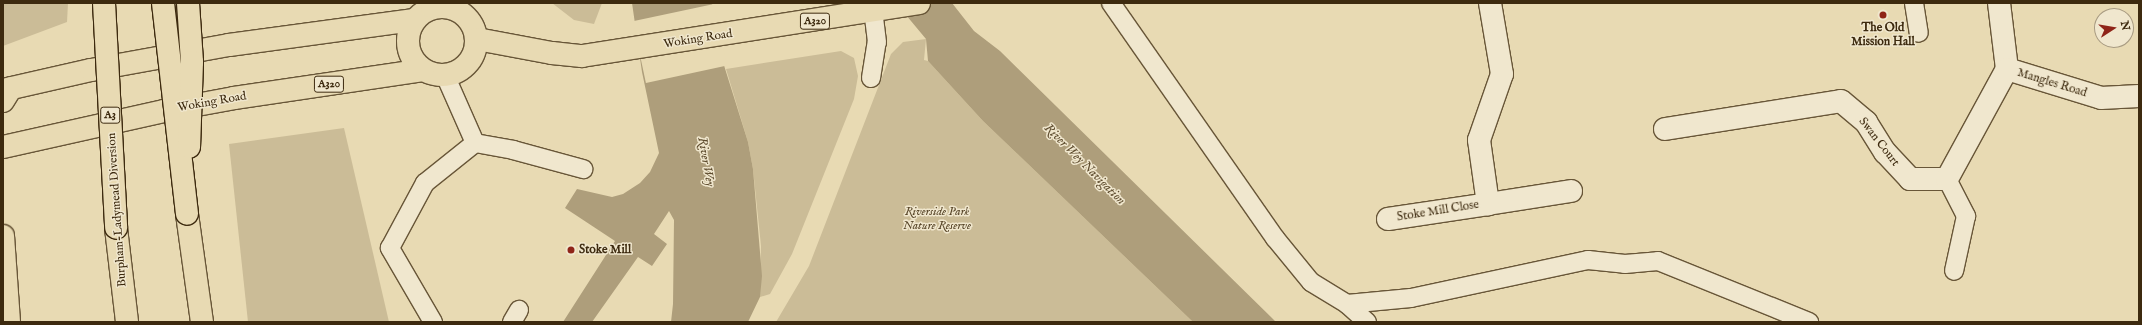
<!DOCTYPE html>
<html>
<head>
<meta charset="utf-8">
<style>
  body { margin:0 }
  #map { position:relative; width:2142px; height:325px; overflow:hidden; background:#e8dab3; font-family:"IM FELL English",serif }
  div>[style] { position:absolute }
  .green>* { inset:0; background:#cbbc97 }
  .water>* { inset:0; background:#ae9e7b }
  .pier>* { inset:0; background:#e8dab3; transform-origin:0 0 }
  .roads { filter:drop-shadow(1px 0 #685638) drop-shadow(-1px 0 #685638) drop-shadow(0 1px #685638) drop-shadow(0 -1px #685638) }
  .lane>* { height:18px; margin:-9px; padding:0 9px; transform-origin:9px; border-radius:9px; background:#f0e7ce }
  .street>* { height:22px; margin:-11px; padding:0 11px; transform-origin:11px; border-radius:11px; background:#f0e7ce }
  .primary>* { height:22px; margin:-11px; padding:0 11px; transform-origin:11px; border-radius:11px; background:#e8dab3 }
  .primary>.ring { margin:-11px; padding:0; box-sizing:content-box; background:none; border:22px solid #e8dab3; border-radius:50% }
  .highway>* { height:22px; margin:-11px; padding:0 11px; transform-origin:11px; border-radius:11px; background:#e8dab3 }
  .bridges { filter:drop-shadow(1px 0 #3d2a0f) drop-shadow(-1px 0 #3d2a0f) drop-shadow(0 1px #3d2a0f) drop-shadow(0 -1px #3d2a0f) }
  .highway-bridge>* { height:22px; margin:-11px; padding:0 11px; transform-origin:11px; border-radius:11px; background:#e8dab3 }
  .dots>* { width:11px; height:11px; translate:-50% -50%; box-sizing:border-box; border:2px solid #f0e7ce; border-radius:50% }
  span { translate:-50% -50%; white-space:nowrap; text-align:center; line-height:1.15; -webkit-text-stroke:3px #f0e7ce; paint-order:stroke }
  .shield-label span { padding:1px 3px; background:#f0e7ce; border:1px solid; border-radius:3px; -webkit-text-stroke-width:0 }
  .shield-label { font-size:11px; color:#3d2a0f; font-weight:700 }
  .poi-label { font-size:12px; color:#3d2a0f; font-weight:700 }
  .left { translate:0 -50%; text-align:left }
  .street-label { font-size:12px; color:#3d2a0f }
  .park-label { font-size:12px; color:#59472a; font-style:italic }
  .water-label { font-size:13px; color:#5f4d2f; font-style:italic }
  .frame { position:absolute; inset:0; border:4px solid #3d2a0f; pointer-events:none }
  .north { position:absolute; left:2094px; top:8px; width:40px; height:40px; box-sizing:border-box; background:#f0e7ce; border:1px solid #a89b82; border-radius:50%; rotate:78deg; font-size:11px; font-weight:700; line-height:16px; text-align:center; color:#3d2a0f }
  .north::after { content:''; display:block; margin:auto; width:14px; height:18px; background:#8f2418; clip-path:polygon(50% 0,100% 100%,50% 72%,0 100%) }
</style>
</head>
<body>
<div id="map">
  <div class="green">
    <i style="clip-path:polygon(3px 3px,68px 3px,67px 22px,3px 46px)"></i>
    <i style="clip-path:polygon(552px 3px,602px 3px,594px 24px,574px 20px)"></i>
    <i style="clip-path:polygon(926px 39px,924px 60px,928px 61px,983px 121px,1193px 322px,776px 322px,809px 266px,891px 54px,903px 42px)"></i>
    <i style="clip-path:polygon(841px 51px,854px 58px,858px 76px,854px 99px,792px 254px,770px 294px,760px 297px,761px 246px,753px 169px,748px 142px,726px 69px)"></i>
    <i style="clip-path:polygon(344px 128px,389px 322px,248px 322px,229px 144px)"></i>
  </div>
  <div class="water">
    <i style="clip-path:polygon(632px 3px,712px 3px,722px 59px,748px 142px,753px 169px,762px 276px,760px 297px,748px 322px,671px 322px,673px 304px,674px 220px,669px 211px,654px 234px,667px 244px,652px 266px,638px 257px,592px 322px,563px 322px,615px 241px,565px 208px,577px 189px,612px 197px,623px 194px,640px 183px,650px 172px,659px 153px,642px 72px)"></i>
    <i style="clip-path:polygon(896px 3px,952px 3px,974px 31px,1000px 51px,1276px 322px,1193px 322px,983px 121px,928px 61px,926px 39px)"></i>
  </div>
  <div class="pier">
    <i style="left:714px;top:4px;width:63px;height:83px;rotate:78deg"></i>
  </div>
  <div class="roads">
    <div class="lane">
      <i style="left:1111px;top:3px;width:287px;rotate:55.1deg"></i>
      <i style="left:1275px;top:238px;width:57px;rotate:50.7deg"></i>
      <i style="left:1311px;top:282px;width:42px;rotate:31.4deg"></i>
      <i style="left:1347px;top:304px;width:64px;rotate:-5.4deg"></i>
      <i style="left:1411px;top:298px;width:181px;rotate:-12.1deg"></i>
      <i style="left:1588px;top:260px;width:37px;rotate:6deg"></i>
      <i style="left:1625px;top:264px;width:33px;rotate:-5deg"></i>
      <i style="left:1658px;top:261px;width:163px;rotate:22deg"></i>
      <i style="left:1914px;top:3px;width:30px;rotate:81deg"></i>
      <i style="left:445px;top:75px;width:74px;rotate:66.2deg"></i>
      <i style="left:475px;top:143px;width:39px;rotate:10deg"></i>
      <i style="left:513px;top:150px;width:73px;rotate:15.2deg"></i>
      <i style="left:871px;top:78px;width:36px;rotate:-81deg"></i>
      <i style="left:877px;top:42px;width:31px;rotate:-97deg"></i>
      <i style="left:1947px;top:179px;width:42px;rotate:62.8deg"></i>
      <i style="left:1966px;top:216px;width:56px;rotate:102.3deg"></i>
      <i style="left:1347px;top:304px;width:27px;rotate:42deg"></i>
      <i style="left:433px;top:322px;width:86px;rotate:-120.2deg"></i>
      <i style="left:390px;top:248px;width:74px;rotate:-61.7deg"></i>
      <i style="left:425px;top:183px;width:64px;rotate:-38.7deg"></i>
      <i style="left:512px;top:322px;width:14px;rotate:-60deg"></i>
    </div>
    <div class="street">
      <i style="left:1490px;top:3px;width:72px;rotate:80.4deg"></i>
      <i style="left:1502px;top:74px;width:70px;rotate:109.2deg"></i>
      <i style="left:1479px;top:140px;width:65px;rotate:82deg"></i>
      <i style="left:1488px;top:204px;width:84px;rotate:-8.9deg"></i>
      <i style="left:1999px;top:3px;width:66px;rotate:83.1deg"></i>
      <i style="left:2007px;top:69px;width:98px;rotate:17.1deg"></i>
      <i style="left:2101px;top:98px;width:38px;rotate:-3deg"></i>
      <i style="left:1665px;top:129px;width:178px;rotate:-9deg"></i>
      <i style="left:1841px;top:101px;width:33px;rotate:40deg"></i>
      <i style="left:1866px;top:122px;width:36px;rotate:58deg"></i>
      <i style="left:1885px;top:152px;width:37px;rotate:47deg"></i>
      <i style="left:1910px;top:179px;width:37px"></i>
      <i style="left:1947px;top:179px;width:125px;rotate:-61.4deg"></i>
      <i style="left:1388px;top:219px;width:101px;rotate:-8.5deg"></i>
    </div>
    <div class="primary">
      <i class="ring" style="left:408px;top:7px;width:46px;height:46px"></i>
      <i style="left:477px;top:39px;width:76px;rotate:10.6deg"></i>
      <i style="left:552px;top:53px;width:30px;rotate:6deg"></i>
      <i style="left:582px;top:56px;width:341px;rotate:-8.9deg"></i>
      <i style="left:3px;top:90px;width:90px;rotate:-12.8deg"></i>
      <i style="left:91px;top:70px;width:140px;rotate:-10.3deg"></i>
      <i style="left:229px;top:45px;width:187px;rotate:-7.7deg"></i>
      <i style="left:3px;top:147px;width:165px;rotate:-12.6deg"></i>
      <i style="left:164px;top:111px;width:71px;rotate:-10.5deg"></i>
      <i style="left:234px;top:98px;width:191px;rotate:-8.4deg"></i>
    </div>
    <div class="highway">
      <i style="left:432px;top:7px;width:5px;rotate:-53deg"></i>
      <i style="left:3px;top:101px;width:15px;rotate:-58deg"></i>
      <i style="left:187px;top:214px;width:109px;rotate:82.1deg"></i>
      <i style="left:116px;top:228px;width:95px;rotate:83.3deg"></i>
      <i style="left:3px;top:236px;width:86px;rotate:86deg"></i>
    </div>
  </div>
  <div class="bridges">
    <div class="highway-bridge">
      <i style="left:104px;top:3px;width:225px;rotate:86.9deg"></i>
      <i style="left:163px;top:3px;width:212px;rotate:83.5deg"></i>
      <i style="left:188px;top:3px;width:59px;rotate:86.1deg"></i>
      <i style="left:192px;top:62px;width:85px;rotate:92deg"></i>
    </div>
  </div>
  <div class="dots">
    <i style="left:1883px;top:15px;background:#8f2418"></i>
    <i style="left:571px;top:250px;background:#8f2418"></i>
  </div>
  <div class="shield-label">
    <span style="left:815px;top:21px">A320</span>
    <span style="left:329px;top:84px">A320</span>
    <span style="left:110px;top:115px">A3</span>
  </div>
  <div class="poi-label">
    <span style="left:1883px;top:35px">The Old<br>Mission Hall</span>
    <span class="left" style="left:579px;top:250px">Stoke Mill</span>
  </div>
  <div class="street-label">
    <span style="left:698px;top:39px;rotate:-9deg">Woking Road</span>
    <span style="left:2052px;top:83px;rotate:17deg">Mangles Road</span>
    <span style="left:212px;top:102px;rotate:-10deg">Woking Road</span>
    <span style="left:1879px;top:142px;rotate:52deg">Swan Court</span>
    <span style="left:117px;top:210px;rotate:-94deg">Burpham-Ladymead Diversion</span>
    <span style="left:1438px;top:211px;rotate:-9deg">Stoke Mill Close</span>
  </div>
  <div class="park-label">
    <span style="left:937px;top:219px">Riverside Park<br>Nature Reserve</span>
  </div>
  <div class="water-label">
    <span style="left:705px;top:162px;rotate:80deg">River Wey</span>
    <span style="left:1084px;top:165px;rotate:45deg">River Wey Navigation</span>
  </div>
  <div class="frame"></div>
  <div class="north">N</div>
</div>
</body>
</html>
